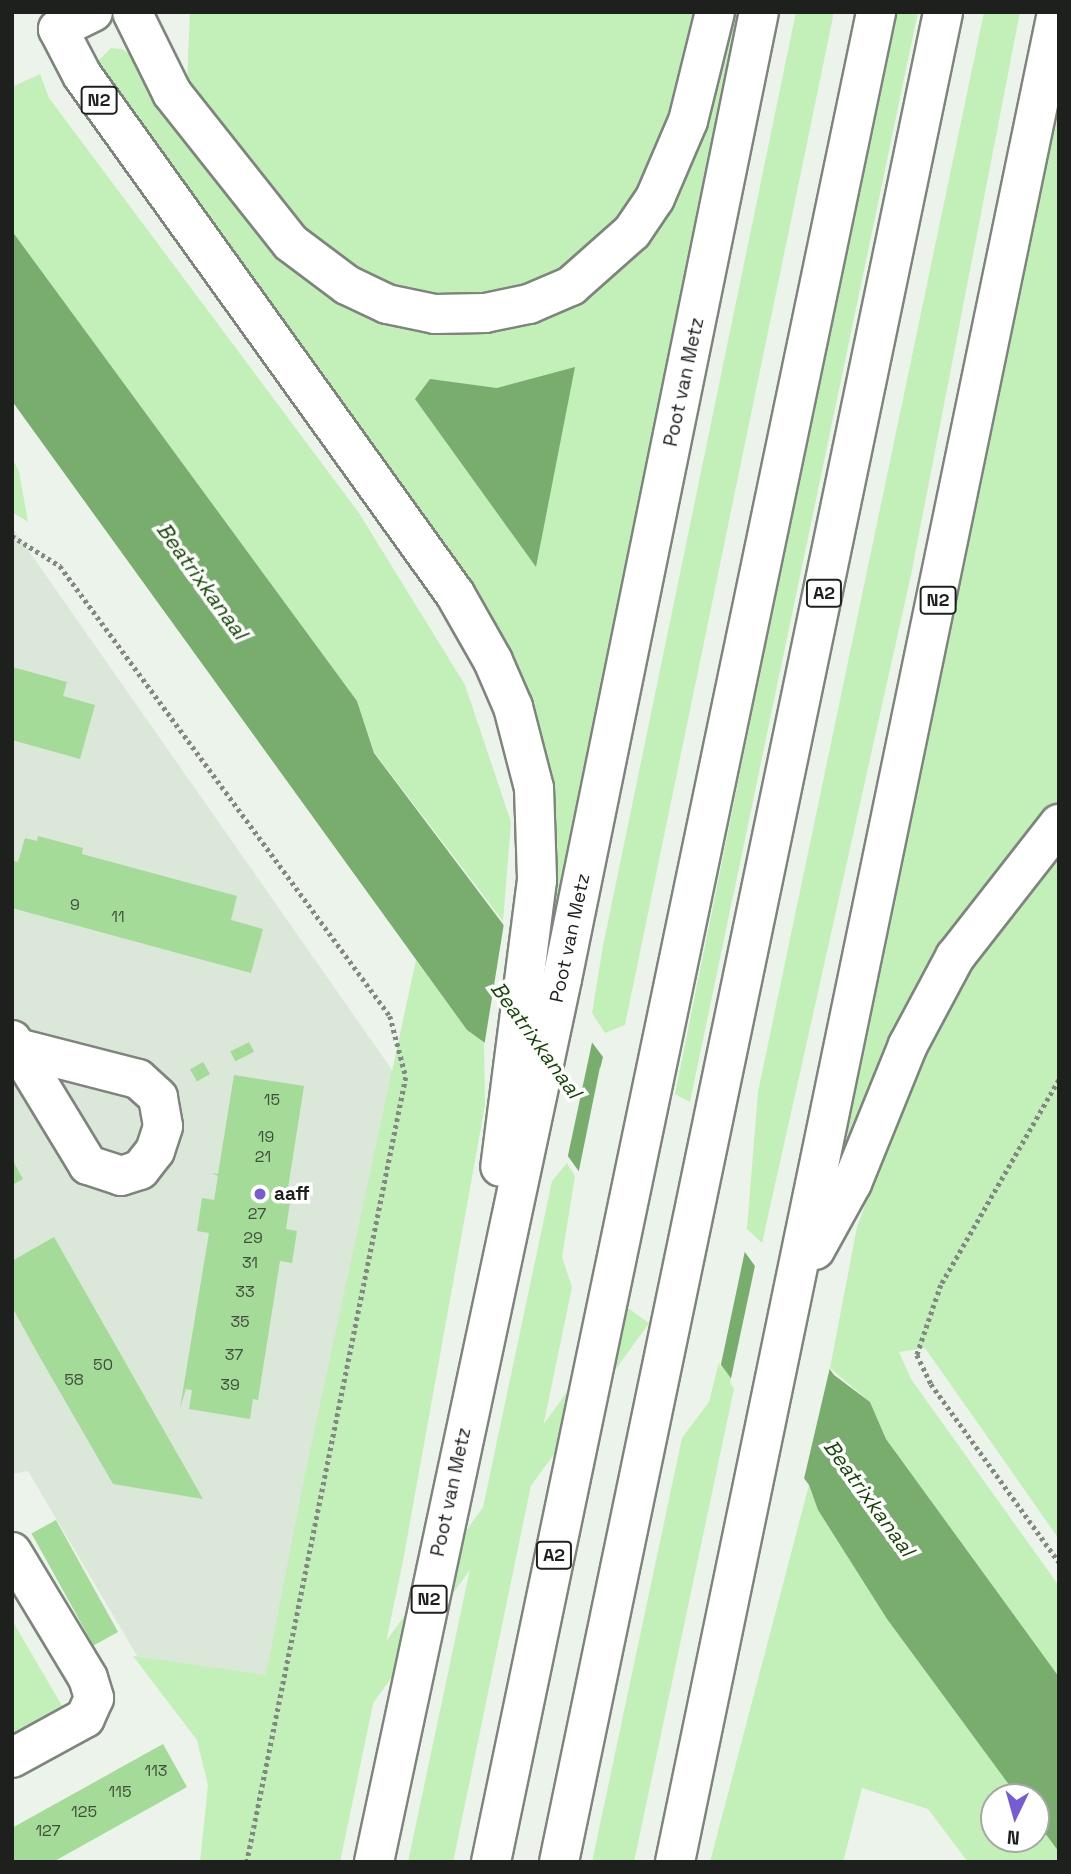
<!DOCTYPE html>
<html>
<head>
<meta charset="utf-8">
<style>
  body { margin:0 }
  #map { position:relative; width:1071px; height:1874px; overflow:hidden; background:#ecf3ea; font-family:"Space Grotesk",sans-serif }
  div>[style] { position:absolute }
  .built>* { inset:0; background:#dbe7d8 }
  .green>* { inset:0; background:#c3efb9; transform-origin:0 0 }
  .water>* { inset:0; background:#78ad6d }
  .pier>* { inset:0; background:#ecf3ea }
  .building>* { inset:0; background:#a4db98; transform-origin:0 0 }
  .path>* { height:4.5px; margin-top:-2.25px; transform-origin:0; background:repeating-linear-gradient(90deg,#848882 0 3.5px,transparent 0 7px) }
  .roads { filter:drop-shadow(2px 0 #7e857d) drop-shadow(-2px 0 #7e857d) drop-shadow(0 2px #7e857d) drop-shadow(0 -2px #7e857d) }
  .minor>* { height:38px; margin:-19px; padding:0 19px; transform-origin:19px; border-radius:19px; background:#fff }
  .highway>* { height:38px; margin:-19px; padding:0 19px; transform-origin:19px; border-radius:19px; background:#fff }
  .dots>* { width:19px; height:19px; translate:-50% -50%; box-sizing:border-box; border:4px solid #fff; border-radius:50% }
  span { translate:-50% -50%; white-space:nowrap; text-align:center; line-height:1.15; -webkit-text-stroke:7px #fff; paint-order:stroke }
  .number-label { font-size:16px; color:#404f3c }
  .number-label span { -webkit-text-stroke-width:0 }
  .shield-label span { padding:2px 5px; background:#fff; border:2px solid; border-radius:5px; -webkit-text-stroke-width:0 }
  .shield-label { font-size:18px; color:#1e201d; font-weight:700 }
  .street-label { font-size:19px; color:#1e201d }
  .poi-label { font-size:19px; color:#1e201d; font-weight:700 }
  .left { translate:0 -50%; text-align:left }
  .water-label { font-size:21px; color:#134703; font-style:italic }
  .frame { position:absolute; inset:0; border:14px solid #1e201d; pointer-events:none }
  .north { position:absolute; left:980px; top:1783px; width:70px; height:70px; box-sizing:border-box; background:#fff; border:2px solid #a5a6a5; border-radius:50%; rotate:185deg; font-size:19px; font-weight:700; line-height:28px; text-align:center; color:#1e201d }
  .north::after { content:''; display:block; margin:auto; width:24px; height:32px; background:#765bd5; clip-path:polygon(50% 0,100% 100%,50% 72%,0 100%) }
</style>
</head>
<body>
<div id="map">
  <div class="built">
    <i style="clip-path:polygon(12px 527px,397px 1077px,299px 1701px,142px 1664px,28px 1471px,12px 1474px)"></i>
  </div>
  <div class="green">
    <i style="clip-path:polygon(190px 12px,705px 12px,643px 195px,559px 276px,498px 296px,440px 300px,388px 288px,349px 271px,293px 226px,187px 82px)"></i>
    <i style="clip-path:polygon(evenodd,723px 12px,742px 12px,559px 906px,547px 905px,541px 754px,99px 68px,99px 60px,111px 48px,122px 49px,134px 57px,268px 234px,438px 325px,626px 255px,723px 12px,430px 380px,497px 388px,416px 399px,430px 380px)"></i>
    <i style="clip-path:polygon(796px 12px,834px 12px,625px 1025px,605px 1033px,592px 1013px,603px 946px)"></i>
    <i style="clip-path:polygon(894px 12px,918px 12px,690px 1102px,675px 1094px)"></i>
    <i style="clip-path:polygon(984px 12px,1020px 12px,911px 575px,762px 1243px,747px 1229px,758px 1092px)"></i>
    <i style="clip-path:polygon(40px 74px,49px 98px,359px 513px,465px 685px,511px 822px,503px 921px,374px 752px,357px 701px,12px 231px,12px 87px)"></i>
    <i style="clip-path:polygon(1059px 97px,1059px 810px,837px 1178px,1039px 198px)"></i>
    <i style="clip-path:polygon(12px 457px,19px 472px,28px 522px,12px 512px)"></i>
    <i style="clip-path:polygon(1059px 852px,1059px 1539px,925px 1348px,899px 1352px,911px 1379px,1059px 1586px,1059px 1677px,886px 1439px,870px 1402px,830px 1368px,857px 1227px,907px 1090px,967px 965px)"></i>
    <i style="clip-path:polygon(416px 960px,467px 1030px,484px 1043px,485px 1105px,403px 1561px,340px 1862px,200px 1862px,208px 1785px,197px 1740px,133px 1656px,266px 1675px,305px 1474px)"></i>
    <i style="clip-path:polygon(567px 1163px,575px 1176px,562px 1257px,572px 1287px,453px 1862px,408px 1862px,552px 1181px)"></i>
    <i style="left:628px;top:1308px;width:26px;height:566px;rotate:36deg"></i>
    <i style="clip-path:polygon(719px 1362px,735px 1384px,634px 1862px,592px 1862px,682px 1438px,709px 1402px)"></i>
    <i style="clip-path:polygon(809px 1485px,818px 1510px,887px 1619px,1018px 1797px,994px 1797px,994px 1839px,1036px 1839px,1036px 1821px,1059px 1852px,1059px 1862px,968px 1862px,928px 1809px,862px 1788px,843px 1862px,710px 1862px)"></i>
    <i style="clip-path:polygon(12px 1620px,69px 1718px,12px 1749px)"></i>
  </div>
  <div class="water">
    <i style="clip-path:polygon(12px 231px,357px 701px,374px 753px,603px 1057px,600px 1069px,675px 1168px,686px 1171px,834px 1375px,870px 1402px,886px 1439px,1059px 1677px,1059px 1852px,1036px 1821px,1036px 1797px,1018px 1797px,887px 1619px,818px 1510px,809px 1485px,719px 1362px,722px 1353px,655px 1252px,633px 1247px,489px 1046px,467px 1030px,12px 401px)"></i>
    <i style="clip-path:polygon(575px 367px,536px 567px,415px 399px,430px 379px,497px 388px)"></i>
  </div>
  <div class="pier">
    <i style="clip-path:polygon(505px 917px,593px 1038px,567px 1160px,484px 1047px)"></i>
    <i style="clip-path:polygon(600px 1067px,620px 1094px,637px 1098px,679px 1158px,677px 1167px,690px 1170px,746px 1246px,720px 1369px,717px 1346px,703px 1327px,687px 1323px,650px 1267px,651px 1255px,630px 1249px,578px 1175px)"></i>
    <i style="clip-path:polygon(756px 1261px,831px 1363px,803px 1483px,730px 1383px)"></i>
  </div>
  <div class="building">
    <i style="clip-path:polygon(12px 667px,67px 682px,63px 696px,95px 705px,80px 759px,12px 740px)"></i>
    <i style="clip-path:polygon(38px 836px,83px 848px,82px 854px,237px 896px,231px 920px,263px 929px,251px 973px,12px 908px,12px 860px,18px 862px,25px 838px,37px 841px)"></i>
    <i style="left:249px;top:1042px;width:11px;height:21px;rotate:63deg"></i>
    <i style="left:203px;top:1062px;width:14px;height:15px;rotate:60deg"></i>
    <i style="clip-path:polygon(234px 1075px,304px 1086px,288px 1188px,292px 1189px,286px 1229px,297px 1231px,292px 1263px,280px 1261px,258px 1400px,253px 1399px,250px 1419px,189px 1409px,192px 1390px,186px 1389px,180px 1408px,209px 1233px,197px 1231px,202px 1198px,214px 1200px,218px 1176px,211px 1173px,218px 1174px)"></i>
    <i style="clip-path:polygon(12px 1159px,23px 1179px,12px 1185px)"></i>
    <i style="clip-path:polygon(54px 1237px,112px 1339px,203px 1499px,113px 1484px,38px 1354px,12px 1307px,12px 1261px)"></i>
    <i style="left:56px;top:1520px;width:128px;height:28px;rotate:61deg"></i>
    <i style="clip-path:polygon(163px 1744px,187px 1787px,53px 1862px,12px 1862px,12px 1828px)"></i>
  </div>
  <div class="path">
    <i style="left:12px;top:536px;width:57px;rotate:32deg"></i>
    <i style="left:60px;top:566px;width:558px;rotate:53.75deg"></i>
    <i style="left:390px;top:1016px;width:63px;rotate:75.3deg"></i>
    <i style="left:406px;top:1077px;width:801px;rotate:101.45deg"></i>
    <i style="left:1059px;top:1080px;width:237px;rotate:119.9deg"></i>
    <i style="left:941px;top:1285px;width:74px;rotate:108.9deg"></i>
    <i style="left:917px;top:1355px;width:32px;rotate:64deg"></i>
    <i style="left:931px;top:1384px;width:219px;rotate:54.3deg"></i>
  </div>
  <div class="roads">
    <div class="minor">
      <i style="left:12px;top:1040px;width:9px;rotate:58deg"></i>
      <i style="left:17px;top:1048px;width:137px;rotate:58.7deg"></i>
      <i style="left:88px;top:1165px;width:35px;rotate:18deg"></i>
      <i style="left:121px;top:1176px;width:20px;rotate:-18deg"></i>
      <i style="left:140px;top:1170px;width:24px;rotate:-52deg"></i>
      <i style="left:155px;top:1151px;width:26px;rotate:-72deg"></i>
      <i style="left:163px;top:1126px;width:29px;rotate:-100deg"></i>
      <i style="left:158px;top:1097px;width:27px;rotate:-138deg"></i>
      <i style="left:138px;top:1079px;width:125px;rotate:-165.6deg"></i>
      <i style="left:12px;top:1552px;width:147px;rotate:58.9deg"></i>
      <i style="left:88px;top:1678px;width:21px;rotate:73deg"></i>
      <i style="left:94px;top:1698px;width:22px;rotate:114deg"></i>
      <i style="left:85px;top:1718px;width:83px;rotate:151.3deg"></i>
    </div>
    <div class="highway">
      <i style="left:93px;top:12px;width:39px;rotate:154deg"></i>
      <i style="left:58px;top:29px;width:52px;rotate:62.4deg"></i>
      <i style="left:82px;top:75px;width:639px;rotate:54.3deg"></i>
      <i style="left:455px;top:594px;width:77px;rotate:60.4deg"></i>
      <i style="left:493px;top:661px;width:50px;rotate:66.5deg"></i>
      <i style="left:513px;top:707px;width:84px;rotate:75.5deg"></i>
      <i style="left:534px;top:788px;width:92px;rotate:88.1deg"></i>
      <i style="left:537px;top:880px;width:289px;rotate:97.3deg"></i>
      <i style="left:132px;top:12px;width:90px;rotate:63.7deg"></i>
      <i style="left:172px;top:93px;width:191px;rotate:51.6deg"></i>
      <i style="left:291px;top:243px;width:70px;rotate:36.9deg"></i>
      <i style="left:347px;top:285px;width:44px;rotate:25.4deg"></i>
      <i style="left:387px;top:304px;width:49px;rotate:11.8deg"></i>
      <i style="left:435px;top:314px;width:50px;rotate:-1.1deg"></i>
      <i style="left:485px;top:313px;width:45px;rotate:-11.6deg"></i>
      <i style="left:529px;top:304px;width:46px;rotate:-23.2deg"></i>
      <i style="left:571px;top:286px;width:81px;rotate:-41.5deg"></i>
      <i style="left:632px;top:232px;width:41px;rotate:-55.9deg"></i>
      <i style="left:655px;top:198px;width:84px;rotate:-66.8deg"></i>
      <i style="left:688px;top:121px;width:112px;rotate:-76.1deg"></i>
      <i style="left:815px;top:1250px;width:77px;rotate:-61.1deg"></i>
      <i style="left:852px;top:1183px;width:149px;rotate:-67.9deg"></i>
      <i style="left:908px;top:1045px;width:100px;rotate:-61.9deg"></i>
      <i style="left:955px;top:957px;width:169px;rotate:-52deg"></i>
      <i style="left:374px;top:1862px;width:903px;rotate:-77.98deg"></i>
      <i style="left:562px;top:979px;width:987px;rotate:-78.49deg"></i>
      <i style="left:491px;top:1862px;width:1890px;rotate:-78.24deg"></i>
      <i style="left:559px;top:1862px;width:1889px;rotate:-78.27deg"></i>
      <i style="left:675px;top:1862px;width:1889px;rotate:-78.33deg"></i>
    </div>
  </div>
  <div class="dots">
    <i style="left:260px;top:1194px;background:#765bd5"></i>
  </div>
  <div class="number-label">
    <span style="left:75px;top:905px">9</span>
    <span style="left:118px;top:917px">11</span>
    <span style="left:272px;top:1100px">15</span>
    <span style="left:266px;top:1137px">19</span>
    <span style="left:263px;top:1157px">21</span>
    <span style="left:257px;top:1214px">27</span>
    <span style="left:253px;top:1238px">29</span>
    <span style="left:250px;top:1263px">31</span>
    <span style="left:245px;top:1292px">33</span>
    <span style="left:240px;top:1322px">35</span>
    <span style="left:234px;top:1355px">37</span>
    <span style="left:103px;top:1365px">50</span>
    <span style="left:74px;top:1380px">58</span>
    <span style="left:230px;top:1385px">39</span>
    <span style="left:156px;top:1771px">113</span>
    <span style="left:120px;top:1792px">115</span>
    <span style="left:84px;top:1812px">125</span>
    <span style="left:48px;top:1831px">127</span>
  </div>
  <div class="shield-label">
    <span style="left:99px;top:100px">N2</span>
    <span style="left:824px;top:593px">A2</span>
    <span style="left:938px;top:600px">N2</span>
    <span style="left:554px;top:1555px">A2</span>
    <span style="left:429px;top:1599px">N2</span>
  </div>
  <div class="street-label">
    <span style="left:684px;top:382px;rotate:-78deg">Poot van Metz</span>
    <span style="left:570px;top:938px;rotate:-78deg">Poot van Metz</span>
    <span style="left:451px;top:1492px;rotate:-78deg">Poot van Metz</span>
  </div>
  <div class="poi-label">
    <span class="left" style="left:274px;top:1194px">aaff</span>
  </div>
  <div class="water-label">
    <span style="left:202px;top:581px;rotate:54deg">Beatrixkanaal</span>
    <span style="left:536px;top:1040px;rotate:54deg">Beatrixkanaal</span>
    <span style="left:869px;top:1498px;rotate:54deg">Beatrixkanaal</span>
  </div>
  <div class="frame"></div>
  <div class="north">N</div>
</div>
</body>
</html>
